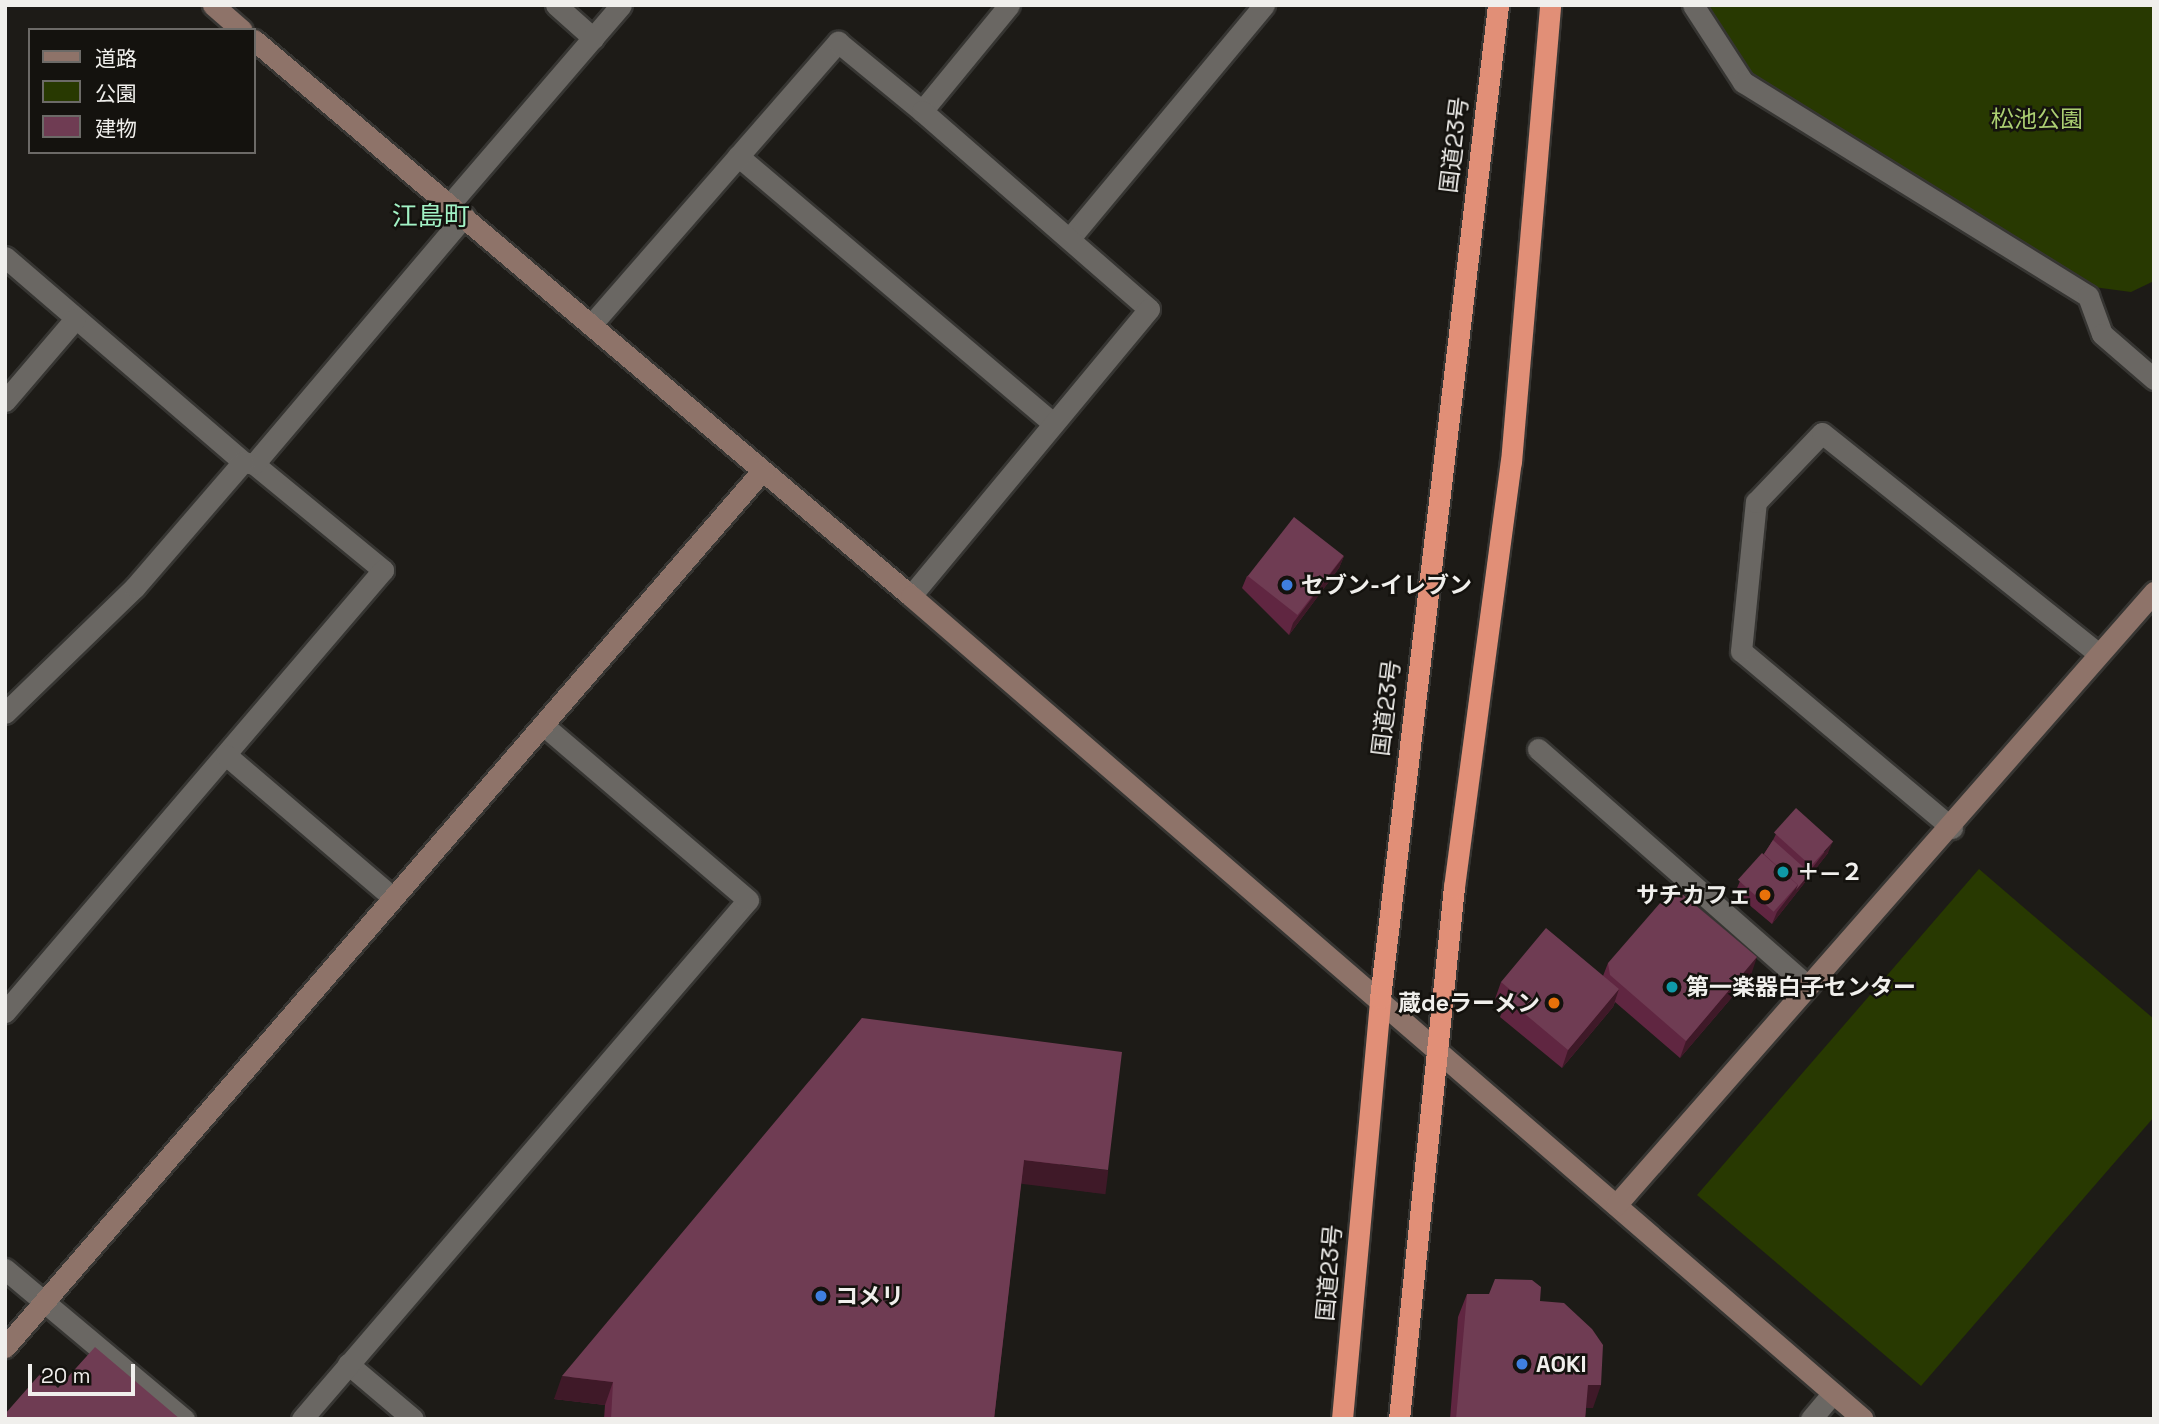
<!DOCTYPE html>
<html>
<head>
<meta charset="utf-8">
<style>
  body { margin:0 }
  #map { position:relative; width:2159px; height:1424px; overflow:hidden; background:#1d1b17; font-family:"Space Grotesk","Noto Sans JP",sans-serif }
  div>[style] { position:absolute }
  .green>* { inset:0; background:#283901 }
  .roads { filter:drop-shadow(2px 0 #363532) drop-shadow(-2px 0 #363532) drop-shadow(0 2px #363532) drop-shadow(0 -2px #363532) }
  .street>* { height:21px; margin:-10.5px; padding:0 10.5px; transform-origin:10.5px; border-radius:10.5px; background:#6a6763 }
  .secondary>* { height:21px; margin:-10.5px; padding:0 10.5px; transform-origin:10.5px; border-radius:10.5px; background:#8e7369 }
  .highway>* { height:21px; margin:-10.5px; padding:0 10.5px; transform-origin:10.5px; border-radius:10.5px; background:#e18f77 }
  .wall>* { inset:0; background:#602641 }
  .shaded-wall>* { inset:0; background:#3f1928; transform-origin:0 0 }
  .building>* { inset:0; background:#6f3c53; transform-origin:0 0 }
  .dots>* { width:19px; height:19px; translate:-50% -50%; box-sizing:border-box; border:4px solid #14120e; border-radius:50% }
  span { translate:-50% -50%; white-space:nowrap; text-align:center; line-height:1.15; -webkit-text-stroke:5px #14120e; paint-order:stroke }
  .park-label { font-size:23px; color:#accf72 }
  .street-label { font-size:23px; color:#f0efec }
  .poi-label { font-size:23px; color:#f0efec; font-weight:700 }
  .left { translate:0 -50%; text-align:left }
  .right { translate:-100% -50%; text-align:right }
  .quarter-label { font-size:26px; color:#a2f2c5 }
  .frame { position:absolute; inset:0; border:7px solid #f0efec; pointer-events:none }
  .legend { position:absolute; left:28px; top:28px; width:228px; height:126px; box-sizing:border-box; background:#14120e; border:2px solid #6c6a67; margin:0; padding:9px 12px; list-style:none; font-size:21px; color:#f0efec }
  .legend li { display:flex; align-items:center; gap:14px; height:35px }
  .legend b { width:35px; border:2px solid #6c6a67 }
  .scale { position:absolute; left:28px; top:1364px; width:107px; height:32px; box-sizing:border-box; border:4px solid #f0efec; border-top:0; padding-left:9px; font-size:21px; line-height:24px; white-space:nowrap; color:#f0efec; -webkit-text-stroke:5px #14120e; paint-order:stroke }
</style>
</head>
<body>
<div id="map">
  <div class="green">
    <i style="clip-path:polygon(1704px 5px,2154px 5px,2154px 281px,2131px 292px,2086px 286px,1754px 77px)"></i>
    <i style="clip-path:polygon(1979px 869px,2154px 1019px,2154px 1117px,1921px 1386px,1697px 1195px)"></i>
  </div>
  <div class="roads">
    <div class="street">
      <i style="left:556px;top:5px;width:50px;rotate:41.7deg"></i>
      <i style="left:1693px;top:5px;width:92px;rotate:57deg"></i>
      <i style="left:1743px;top:82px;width:406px;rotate:31.8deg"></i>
      <i style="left:2088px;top:296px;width:40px;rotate:69.8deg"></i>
      <i style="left:2102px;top:334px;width:69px;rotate:40.9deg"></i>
      <i style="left:922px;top:111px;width:137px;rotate:-50.6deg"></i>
      <i style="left:738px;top:156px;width:413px;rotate:40.3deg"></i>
      <i style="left:450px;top:204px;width:262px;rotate:-49.3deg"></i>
      <i style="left:1070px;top:238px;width:303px;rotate:-50.2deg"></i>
      <i style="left:5px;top:257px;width:314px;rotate:40.7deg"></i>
      <i style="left:243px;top:462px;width:11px;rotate:10deg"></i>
      <i style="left:254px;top:464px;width:167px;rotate:39.4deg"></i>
      <i style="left:383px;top:570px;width:582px;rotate:130.54deg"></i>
      <i style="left:591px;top:325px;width:376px;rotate:-48.9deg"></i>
      <i style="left:838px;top:42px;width:109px;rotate:39.4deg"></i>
      <i style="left:922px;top:111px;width:301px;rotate:41.1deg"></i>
      <i style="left:1149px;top:309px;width:373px;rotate:129.7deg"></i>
      <i style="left:5px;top:401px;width:108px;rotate:-49.5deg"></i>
      <i style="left:254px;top:464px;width:325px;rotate:-49.7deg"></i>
      <i style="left:5px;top:713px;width:181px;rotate:-44.1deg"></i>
      <i style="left:135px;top:587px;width:165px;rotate:-49.2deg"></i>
      <i style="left:1538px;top:749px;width:359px;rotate:41.3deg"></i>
      <i style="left:226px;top:755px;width:217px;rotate:40.5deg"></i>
      <i style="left:1952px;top:828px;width:275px;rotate:-140deg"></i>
      <i style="left:1741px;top:651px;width:150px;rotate:-84.3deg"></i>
      <i style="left:1756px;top:502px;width:95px;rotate:-46.3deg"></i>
      <i style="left:1822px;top:433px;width:354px;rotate:38.6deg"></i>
      <i style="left:5px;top:1269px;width:234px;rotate:40deg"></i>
      <i style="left:348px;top:1364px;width:85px;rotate:40.2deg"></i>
      <i style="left:302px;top:1419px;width:684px;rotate:-49.33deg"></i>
      <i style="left:748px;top:900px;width:268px;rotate:-139.5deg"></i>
      <i style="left:1811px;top:1419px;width:34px;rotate:-50deg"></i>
    </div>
    <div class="secondary">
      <i style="left:213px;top:5px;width:38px;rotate:41deg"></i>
      <i style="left:254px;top:40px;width:861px;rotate:40.24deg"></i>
      <i style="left:911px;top:596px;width:1258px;rotate:40.84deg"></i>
      <i style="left:1616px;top:1205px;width:816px;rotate:-48.73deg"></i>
      <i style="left:5px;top:1347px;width:1158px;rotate:-49.17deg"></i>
    </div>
    <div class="highway">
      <i style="left:1342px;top:1419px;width:423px;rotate:-84.8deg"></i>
      <i style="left:1380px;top:998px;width:1000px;rotate:-83.22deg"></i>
      <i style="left:1399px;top:1419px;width:535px;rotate:-84.1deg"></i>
      <i style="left:1454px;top:887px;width:429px;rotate:-82.4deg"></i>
      <i style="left:1511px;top:462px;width:459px;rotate:-85.1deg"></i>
    </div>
  </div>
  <div class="wall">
    <i style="clip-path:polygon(1344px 556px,1339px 568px,1289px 635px,1242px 588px,1247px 576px)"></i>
    <i style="clip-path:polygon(1776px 834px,1828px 853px,1772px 924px,1735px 893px,1740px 881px,1764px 854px,1773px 840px)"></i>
    <i style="clip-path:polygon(1608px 963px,1751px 975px,1680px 1058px,1615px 1002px,1613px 1007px,1562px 1068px,1500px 1017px,1504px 1007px,1495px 999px,1501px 982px,1603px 976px)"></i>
    <i style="clip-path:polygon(862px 1018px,1099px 1193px,1021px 1183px,994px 1419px,604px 1419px,605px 1405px,554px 1399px)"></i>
    <i style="clip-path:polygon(1467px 1294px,1540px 1301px,1593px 1408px,1586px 1408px,1585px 1419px,1450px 1419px,1458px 1317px)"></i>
  </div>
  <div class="shaded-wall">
    <i style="clip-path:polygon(1344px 556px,1339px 568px,1289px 635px,1293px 623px)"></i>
    <i style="clip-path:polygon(1833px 841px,1828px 853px,1772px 924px,1777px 912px,1798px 885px,1810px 873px,1813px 867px)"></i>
    <i style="clip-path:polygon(1757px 957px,1751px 975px,1680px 1058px,1686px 1041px)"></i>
    <i style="clip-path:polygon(1619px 989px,1613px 1007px,1562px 1068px,1568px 1050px)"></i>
    <i style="left:1024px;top:1160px;width:85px;height:24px;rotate:7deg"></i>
    <i style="clip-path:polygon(562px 1376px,613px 1382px,605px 1405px,554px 1399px)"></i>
    <i style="clip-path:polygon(1588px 1385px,1601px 1385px,1593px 1408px,1579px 1408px)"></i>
  </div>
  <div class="building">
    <i style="left:1294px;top:517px;width:63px;height:75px;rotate:38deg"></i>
    <i style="left:1796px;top:808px;width:50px;height:33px;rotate:42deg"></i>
    <i style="clip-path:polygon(1773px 840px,1810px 873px,1796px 890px,1798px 885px,1764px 854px)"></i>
    <i style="left:1762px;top:853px;width:48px;height:36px;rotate:42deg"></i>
    <i style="clip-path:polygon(1674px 887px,1757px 957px,1686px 1041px,1610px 975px,1608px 963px)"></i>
    <i style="clip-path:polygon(1546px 928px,1619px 989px,1568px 1050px,1507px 999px,1513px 992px,1501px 982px)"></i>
    <i style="clip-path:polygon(862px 1018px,1122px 1052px,1108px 1170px,1024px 1160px,994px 1419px,611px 1419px,613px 1382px,562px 1376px)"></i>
    <i style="clip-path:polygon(1495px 1279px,1532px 1280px,1541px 1287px,1540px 1301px,1564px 1303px,1592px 1329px,1603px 1345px,1601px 1385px,1588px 1385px,1585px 1419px,1456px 1419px,1467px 1294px,1489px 1294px)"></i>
    <i style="clip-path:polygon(95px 1347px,180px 1419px,5px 1419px,5px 1414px,41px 1373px,58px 1388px)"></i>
  </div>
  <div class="dots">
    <i style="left:1287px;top:585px;background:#3f7fe0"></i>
    <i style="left:1783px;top:872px;background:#0f9aa8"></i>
    <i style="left:1765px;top:895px;background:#e8710a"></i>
    <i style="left:1672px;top:987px;background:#0f9aa8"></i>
    <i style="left:1554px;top:1003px;background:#e8710a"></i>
    <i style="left:821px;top:1296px;background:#3f7fe0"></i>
    <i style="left:1522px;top:1364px;background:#3f7fe0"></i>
  </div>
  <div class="park-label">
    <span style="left:2037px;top:119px">松池公園</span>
  </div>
  <div class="street-label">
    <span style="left:1454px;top:145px;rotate:-83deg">国道23号</span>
    <span style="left:1386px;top:708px;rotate:-83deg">国道23号</span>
    <span style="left:1329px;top:1273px;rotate:-85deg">国道23号</span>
  </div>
  <div class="poi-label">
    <span class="left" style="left:1301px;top:585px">セブン-イレブン</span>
    <span class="left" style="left:1797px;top:872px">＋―２</span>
    <span class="right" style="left:1751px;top:895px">サチカフェ</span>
    <span class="left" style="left:1686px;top:987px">第一楽器白子センター</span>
    <span class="right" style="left:1540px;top:1003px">蔵deラーメン</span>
    <span class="left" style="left:835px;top:1296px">コメリ</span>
    <span class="left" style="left:1536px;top:1364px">AOKI</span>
  </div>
  <div class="quarter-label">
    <span style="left:431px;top:217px">江島町</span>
  </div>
  <div class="frame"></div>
  <ul class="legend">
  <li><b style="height:9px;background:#8e7369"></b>道路</li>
  <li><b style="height:19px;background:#283901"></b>公園</li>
  <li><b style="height:19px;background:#6f3c53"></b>建物</li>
  </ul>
  <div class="scale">20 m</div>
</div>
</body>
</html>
